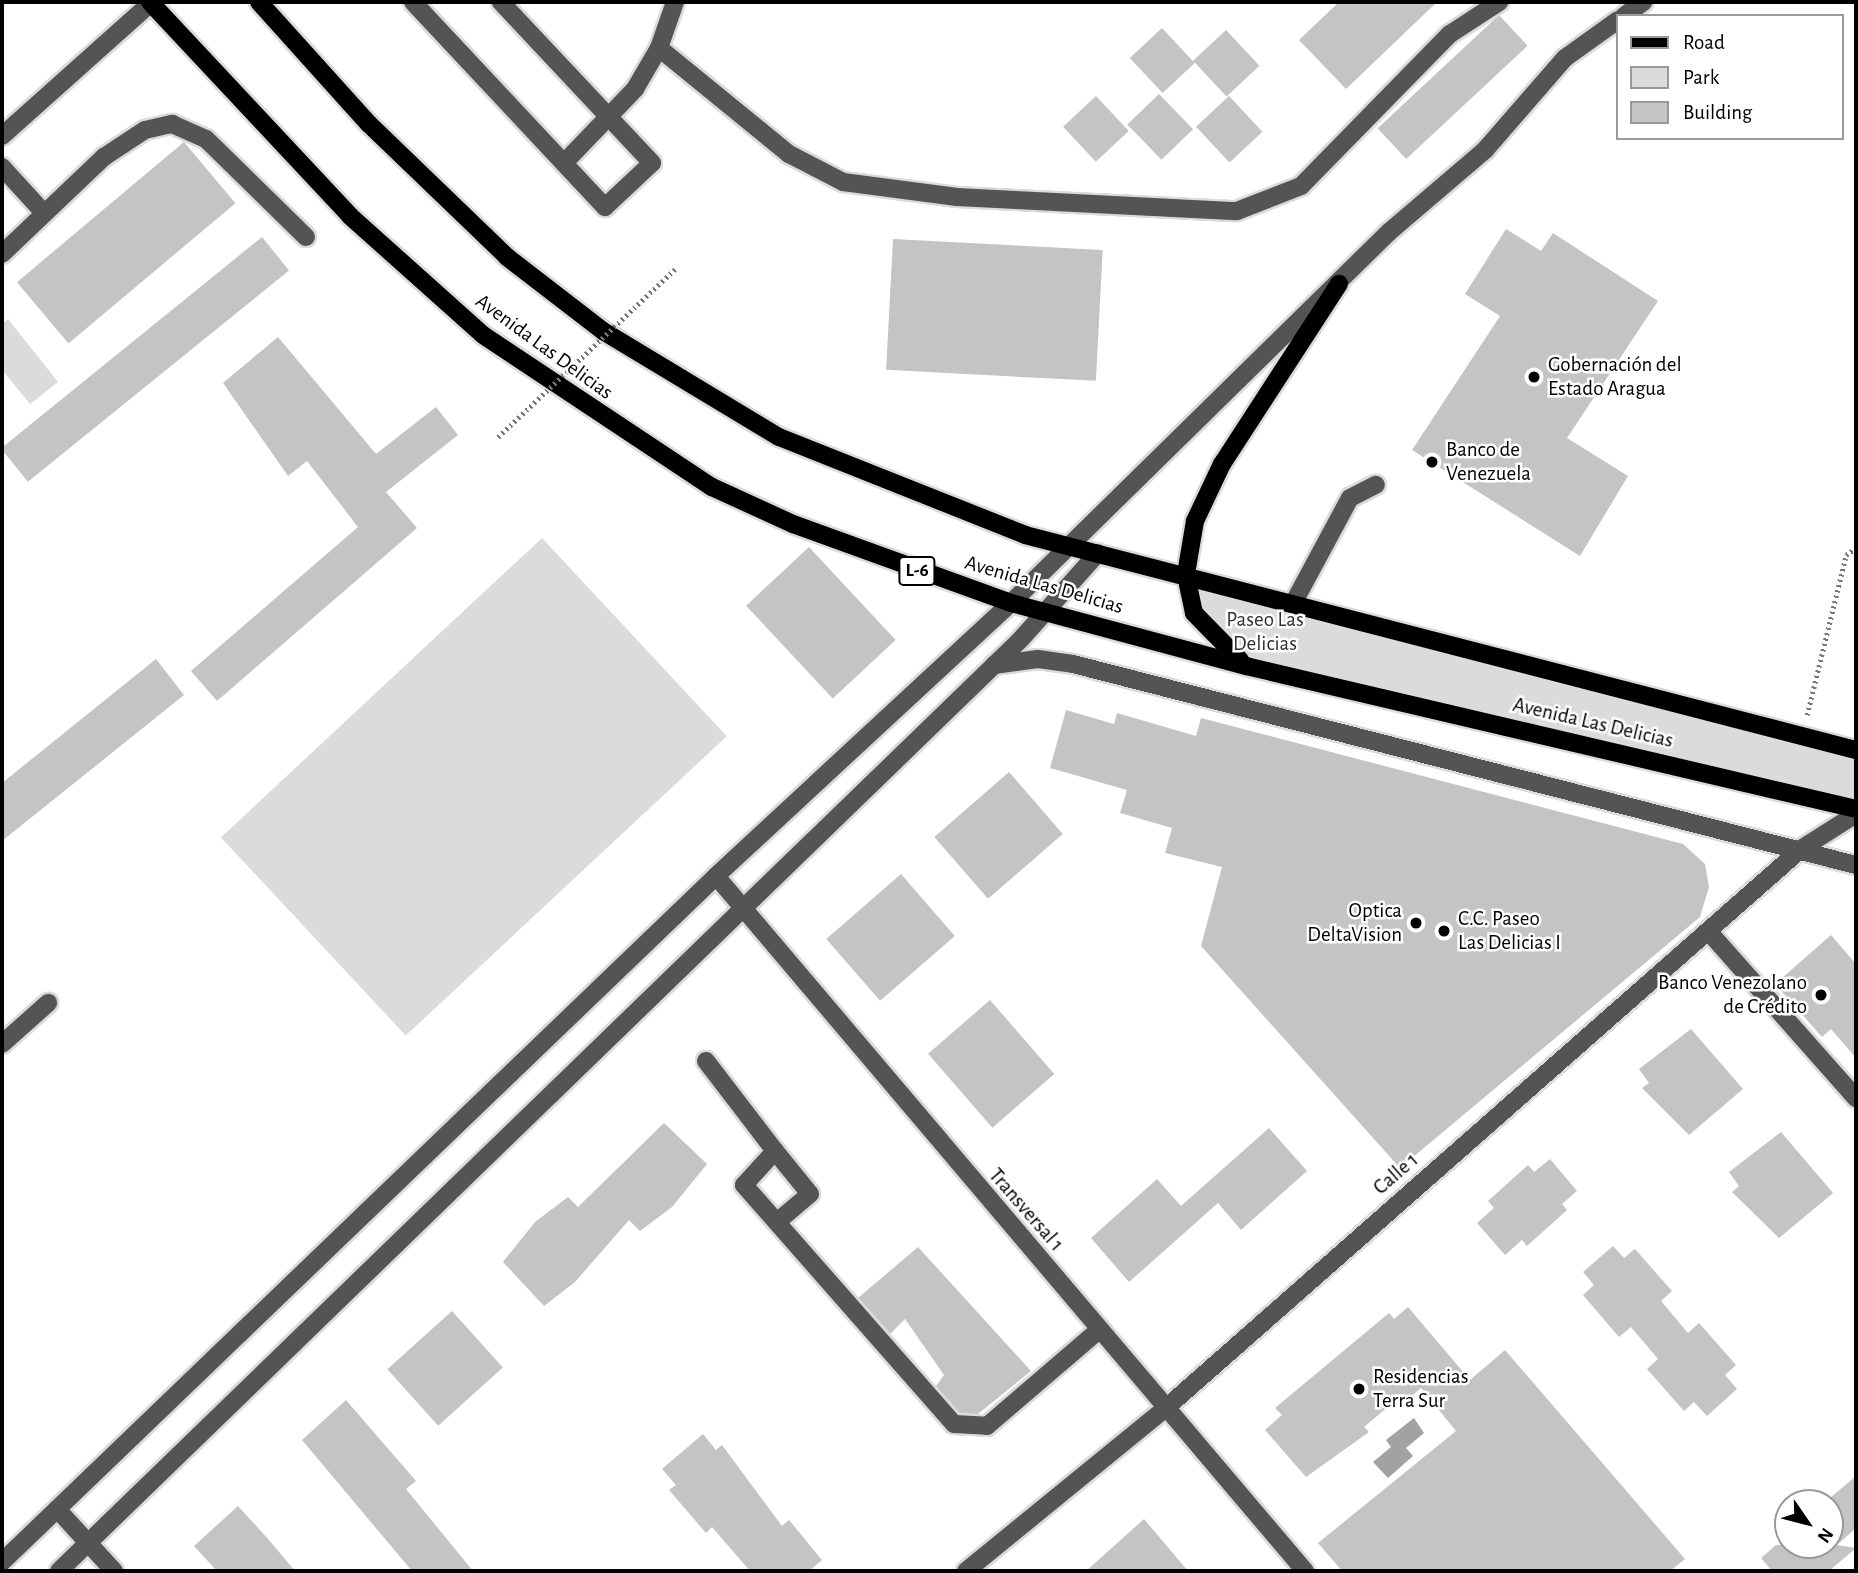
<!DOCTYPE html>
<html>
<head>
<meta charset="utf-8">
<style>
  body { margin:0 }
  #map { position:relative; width:1858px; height:1573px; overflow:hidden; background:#fff; font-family:"Alegreya Sans",sans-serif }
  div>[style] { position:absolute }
  .green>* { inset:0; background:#dbdbdb; transform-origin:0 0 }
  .water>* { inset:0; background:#a2a2a2 }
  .building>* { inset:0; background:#c4c4c4; transform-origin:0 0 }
  .path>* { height:4.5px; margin-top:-2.25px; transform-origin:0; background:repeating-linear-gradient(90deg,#767676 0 2px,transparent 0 5.5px) }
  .roads { filter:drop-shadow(2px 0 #dbdbdb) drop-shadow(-2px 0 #dbdbdb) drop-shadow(0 2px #dbdbdb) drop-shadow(0 -2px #dbdbdb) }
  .minor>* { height:18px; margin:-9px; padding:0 9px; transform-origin:9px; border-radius:9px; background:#545454 }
  .major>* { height:18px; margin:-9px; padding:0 9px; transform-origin:9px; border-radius:9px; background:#000 }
  .path-bridge>* { height:4.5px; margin-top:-2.25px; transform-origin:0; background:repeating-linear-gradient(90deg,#767676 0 2px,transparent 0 5.5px) }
  .dots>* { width:19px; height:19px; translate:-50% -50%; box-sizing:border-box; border:4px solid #fff; border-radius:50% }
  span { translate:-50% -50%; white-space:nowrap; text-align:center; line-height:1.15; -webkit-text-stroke:5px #fff; paint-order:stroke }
  .shield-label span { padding:2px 5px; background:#fff; border:2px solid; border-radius:5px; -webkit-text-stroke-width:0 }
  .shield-label { font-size:19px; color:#000; font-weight:700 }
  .street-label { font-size:21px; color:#000 }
  .poi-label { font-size:21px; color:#000 }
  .left { translate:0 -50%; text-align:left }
  .right { translate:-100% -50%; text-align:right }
  .park-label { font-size:21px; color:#323232 }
  .frame { position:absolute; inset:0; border:4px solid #000; pointer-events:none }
  .legend { position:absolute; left:1616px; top:14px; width:228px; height:126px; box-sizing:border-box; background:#fff; border:2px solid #999; margin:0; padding:9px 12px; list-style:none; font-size:21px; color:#000 }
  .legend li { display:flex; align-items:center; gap:14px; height:35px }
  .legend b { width:35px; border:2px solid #999 }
  .north { position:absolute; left:1774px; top:1489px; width:70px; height:70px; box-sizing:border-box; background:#fff; border:2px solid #999; border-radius:50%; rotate:125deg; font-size:19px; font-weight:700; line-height:28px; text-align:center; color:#000 }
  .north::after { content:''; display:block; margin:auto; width:24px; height:32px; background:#000; clip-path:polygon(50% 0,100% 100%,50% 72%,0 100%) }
</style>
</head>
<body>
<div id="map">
  <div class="green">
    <i style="clip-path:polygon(8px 319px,58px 382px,30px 404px,2px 370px,2px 324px)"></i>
    <i style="left:542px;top:538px;width:271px;height:439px;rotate:47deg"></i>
    <i style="clip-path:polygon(1186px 574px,1856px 750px,1856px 809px,1246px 666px,1214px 640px)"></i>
  </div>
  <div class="water">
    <i style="clip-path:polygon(1414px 1418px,1424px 1433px,1406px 1448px,1413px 1456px,1388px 1478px,1373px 1462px,1391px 1447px,1386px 1440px)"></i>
  </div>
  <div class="building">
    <i style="clip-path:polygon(1339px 2px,1437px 2px,1346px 89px,1299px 40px)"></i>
    <i style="left:1499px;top:15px;width:42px;height:166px;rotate:47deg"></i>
    <i style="left:1162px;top:28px;width:48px;height:44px;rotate:47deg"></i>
    <i style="left:1226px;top:30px;width:49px;height:45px;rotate:47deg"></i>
    <i style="left:1159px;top:94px;width:49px;height:44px;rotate:46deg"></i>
    <i style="left:1096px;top:96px;width:48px;height:45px;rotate:47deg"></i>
    <i style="left:1229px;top:96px;width:49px;height:45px;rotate:47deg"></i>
    <i style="left:184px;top:142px;width:80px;height:218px;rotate:50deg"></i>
    <i style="clip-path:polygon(1506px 229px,1541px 251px,1553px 233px,1658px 301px,1567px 438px,1628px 476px,1580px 556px,1412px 450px,1500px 316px,1465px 294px)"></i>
    <i style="left:262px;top:237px;width:43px;height:336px;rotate:51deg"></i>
    <i style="left:893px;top:239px;width:210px;height:131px;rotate:3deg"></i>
    <i style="clip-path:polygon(278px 337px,376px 454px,436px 407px,458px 435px,386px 492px,417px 528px,217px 701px,191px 671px,358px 527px,307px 461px,288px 476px,223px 383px)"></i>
    <i style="left:809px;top:547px;width:127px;height:86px;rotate:47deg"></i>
    <i style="clip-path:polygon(156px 659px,184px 695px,2px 841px,2px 783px)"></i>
    <i style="clip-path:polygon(1066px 710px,1114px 724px,1117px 713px,1196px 736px,1201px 718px,1683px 844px,1705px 864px,1709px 887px,1700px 917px,1400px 1168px,1201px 946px,1222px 867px,1165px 853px,1172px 828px,1120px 813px,1127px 790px,1050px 768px)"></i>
    <i style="left:1009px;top:772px;width:82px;height:99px;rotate:49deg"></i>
    <i style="left:901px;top:874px;width:82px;height:99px;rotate:49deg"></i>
    <i style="clip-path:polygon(1831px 935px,1856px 964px,1856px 1058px,1831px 1029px,1822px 1037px,1775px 984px)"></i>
    <i style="left:990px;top:1000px;width:98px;height:82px;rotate:49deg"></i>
    <i style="clip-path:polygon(1691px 1029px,1743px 1089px,1689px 1135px,1642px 1088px,1649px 1083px,1639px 1069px)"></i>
    <i style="clip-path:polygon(664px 1123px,707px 1164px,672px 1207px,640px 1231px,629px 1220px,575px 1282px,544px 1306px,503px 1262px,535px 1222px,568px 1197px,578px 1207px)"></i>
    <i style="clip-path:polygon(1269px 1128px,1307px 1171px,1241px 1230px,1218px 1203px,1129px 1282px,1091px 1238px,1157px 1179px,1181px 1206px)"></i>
    <i style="clip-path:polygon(1781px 1132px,1833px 1193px,1779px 1238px,1732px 1192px,1739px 1186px,1729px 1172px)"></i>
    <i style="clip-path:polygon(1550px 1159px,1577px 1191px,1562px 1204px,1567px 1210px,1527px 1246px,1522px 1240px,1505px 1255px,1477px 1223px,1494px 1208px,1488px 1201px,1528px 1165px,1534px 1172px)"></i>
    <i style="clip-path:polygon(1613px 1246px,1624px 1258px,1635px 1249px,1672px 1291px,1661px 1301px,1688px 1333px,1699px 1323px,1736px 1365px,1725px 1375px,1737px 1389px,1707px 1416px,1694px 1402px,1684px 1411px,1647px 1369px,1658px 1359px,1631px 1327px,1619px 1337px,1583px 1295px,1594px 1285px,1583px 1272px)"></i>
    <i style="clip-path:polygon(918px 1247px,1031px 1371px,978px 1414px,959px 1413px,936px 1386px,944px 1375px,905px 1319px,890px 1334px,858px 1298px)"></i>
    <i style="clip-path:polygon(1408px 1307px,1470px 1380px,1505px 1350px,1685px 1559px,1670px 1571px,1342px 1571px,1318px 1543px,1456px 1431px,1421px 1388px,1400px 1406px,1396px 1400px,1364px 1427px,1369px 1432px,1306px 1477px,1265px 1430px,1282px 1415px,1275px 1408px,1389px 1313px,1394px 1319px)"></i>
    <i style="left:452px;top:1311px;width:76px;height:87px;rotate:48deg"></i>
    <i style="clip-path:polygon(346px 1400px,416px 1481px,406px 1489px,473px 1571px,412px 1571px,302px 1440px)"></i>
    <i style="clip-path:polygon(703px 1434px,716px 1450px,722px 1445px,782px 1526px,789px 1520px,822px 1560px,809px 1571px,750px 1571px,712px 1527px,706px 1533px,669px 1490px,676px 1485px,662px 1469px)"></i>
    <i style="clip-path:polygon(1856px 1476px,1856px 1528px,1837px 1545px,1856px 1548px,1829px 1571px,1772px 1571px,1761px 1558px,1776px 1545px,1830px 1545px,1830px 1498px)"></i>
    <i style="clip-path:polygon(238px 1506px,269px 1540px,295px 1571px,217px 1571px,194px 1546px)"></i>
    <i style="clip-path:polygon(1144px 1519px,1188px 1571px,1086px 1571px)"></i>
  </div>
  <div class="path">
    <i style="left:1807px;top:715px;width:165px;rotate:-76.3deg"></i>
    <i style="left:1846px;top:555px;width:12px;rotate:-35deg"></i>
  </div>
  <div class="roads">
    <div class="minor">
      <i style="left:413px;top:2px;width:281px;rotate:46.9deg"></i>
      <i style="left:605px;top:207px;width:64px;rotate:-43.1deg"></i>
      <i style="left:652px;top:163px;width:221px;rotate:-133.2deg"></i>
      <i style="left:1624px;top:16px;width:24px;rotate:-36deg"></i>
      <i style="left:659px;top:48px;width:168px;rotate:39.2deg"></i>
      <i style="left:789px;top:154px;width:61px;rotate:27.4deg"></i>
      <i style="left:843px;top:182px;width:115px;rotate:7.5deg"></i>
      <i style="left:957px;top:197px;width:280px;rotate:2.9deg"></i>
      <i style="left:1237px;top:211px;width:69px;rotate:-21.3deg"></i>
      <i style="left:1301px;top:186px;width:213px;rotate:-45.6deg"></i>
      <i style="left:1450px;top:34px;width:59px;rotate:-33.1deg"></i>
      <i style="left:2px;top:136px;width:200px;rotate:-41.8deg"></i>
      <i style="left:564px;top:163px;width:103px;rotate:-46.2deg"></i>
      <i style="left:635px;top:89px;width:48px;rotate:-59.7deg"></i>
      <i style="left:659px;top:48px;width:49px;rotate:-70.8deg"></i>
      <i style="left:2px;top:167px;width:62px;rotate:47.6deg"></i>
      <i style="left:2px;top:254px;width:141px;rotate:-43.6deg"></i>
      <i style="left:104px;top:157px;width:49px;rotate:-33.4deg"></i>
      <i style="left:145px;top:130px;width:28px;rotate:-13deg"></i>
      <i style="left:172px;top:124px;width:37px;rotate:24deg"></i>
      <i style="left:206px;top:139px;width:140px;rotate:44.4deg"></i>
      <i style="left:1294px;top:602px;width:118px;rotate:-61.7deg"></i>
      <i style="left:1350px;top:498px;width:29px;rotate:-27deg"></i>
      <i style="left:994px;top:665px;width:44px;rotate:-7.8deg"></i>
      <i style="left:1038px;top:659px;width:35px;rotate:8deg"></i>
      <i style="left:1073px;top:664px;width:808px;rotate:14.4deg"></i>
      <i style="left:716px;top:876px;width:911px;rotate:49.72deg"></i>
      <i style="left:1709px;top:932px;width:222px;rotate:48.5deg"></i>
      <i style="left:2px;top:1044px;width:62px;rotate:-41.7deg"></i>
      <i style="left:706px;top:1061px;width:113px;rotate:52.5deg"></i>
      <i style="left:775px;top:1151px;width:46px;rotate:132.4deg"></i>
      <i style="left:744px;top:1185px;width:318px;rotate:48.7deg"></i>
      <i style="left:954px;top:1424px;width:33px;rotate:3deg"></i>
      <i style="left:987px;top:1426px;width:148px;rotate:-40.6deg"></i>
      <i style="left:775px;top:1151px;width:55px;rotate:50.9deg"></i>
      <i style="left:810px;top:1194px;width:42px;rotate:139.8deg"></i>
      <i style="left:57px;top:1509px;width:84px;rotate:47.4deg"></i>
      <i style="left:2px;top:1562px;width:990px;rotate:-43.85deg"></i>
      <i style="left:716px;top:876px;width:402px;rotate:-42.8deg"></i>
      <i style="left:1011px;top:603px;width:530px;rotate:-44.46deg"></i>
      <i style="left:1389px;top:232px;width:126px;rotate:-40.5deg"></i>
      <i style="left:1485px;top:150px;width:122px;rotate:-49deg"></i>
      <i style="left:1565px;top:58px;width:65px;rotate:-35.6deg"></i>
      <i style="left:59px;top:1571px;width:1339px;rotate:-44.09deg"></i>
      <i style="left:1021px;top:639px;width:115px;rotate:-48.2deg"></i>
      <i style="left:966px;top:1571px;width:259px;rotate:-39.2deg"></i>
      <i style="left:1167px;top:1407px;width:845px;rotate:-41.35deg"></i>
      <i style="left:1801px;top:849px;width:65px;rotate:-32.5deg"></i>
    </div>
    <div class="major">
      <i style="left:150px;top:2px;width:293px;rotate:46.9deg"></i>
      <i style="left:350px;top:216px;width:178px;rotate:41.8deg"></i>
      <i style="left:483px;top:335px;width:275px;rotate:33.6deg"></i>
      <i style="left:712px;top:487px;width:89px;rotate:24.6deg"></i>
      <i style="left:793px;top:524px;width:232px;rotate:19.9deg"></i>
      <i style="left:1011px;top:603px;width:243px;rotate:15deg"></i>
      <i style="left:1246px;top:666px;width:627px;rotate:13.19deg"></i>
      <i style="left:259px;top:2px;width:164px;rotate:48deg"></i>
      <i style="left:369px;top:124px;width:192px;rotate:43.9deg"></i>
      <i style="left:507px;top:257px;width:121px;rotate:37.6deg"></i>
      <i style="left:603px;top:331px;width:205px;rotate:31.1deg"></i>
      <i style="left:779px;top:437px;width:265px;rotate:21.7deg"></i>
      <i style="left:1025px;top:535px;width:858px;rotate:14.51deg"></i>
      <i style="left:1240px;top:660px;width:66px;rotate:-134.4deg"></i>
      <i style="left:1194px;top:613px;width:40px;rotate:-102deg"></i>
      <i style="left:1186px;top:574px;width:54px;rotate:-80.4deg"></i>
      <i style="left:1195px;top:521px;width:63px;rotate:-64.7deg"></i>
      <i style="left:1222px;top:464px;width:215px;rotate:-57deg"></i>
    </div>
  </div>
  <div class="path-bridge">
    <i style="left:498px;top:437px;width:244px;rotate:-43.5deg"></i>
  </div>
  <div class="dots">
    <i style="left:1534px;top:377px;background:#000"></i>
    <i style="left:1432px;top:462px;background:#000"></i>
    <i style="left:1416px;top:923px;background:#000"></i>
    <i style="left:1444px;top:931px;background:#000"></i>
    <i style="left:1821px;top:995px;background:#000"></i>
    <i style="left:1359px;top:1389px;background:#000"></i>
  </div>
  <div class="shield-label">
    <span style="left:917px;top:571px">L-6</span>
  </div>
  <div class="street-label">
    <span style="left:544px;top:347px;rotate:36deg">Avenida Las Delicias</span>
    <span style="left:1044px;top:585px;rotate:16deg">Avenida Las Delicias</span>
    <span style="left:1593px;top:723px;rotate:13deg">Avenida Las Delicias</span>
    <span style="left:1396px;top:1174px;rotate:-41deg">Calle 1</span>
    <span style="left:1026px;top:1210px;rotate:49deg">Transversal 1</span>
  </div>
  <div class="poi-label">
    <span class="left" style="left:1548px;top:377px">Gobernación del<br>Estado Aragua</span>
    <span class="left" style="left:1446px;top:462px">Banco de<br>Venezuela</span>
    <span class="right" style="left:1402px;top:923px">Optica<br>DeltaVision</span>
    <span class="left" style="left:1458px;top:931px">C.C. Paseo<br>Las Delicias I</span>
    <span class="right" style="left:1807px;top:995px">Banco Venezolano<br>de Crédito</span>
    <span class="left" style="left:1373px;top:1389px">Residencias<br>Terra Sur</span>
  </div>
  <div class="park-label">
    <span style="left:1265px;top:632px">Paseo Las<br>Delicias</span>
  </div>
  <div class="frame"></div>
  <ul class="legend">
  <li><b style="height:9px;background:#000"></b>Road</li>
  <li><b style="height:19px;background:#dbdbdb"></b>Park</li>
  <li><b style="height:19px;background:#c4c4c4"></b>Building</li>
  </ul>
  <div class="north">N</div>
</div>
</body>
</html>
